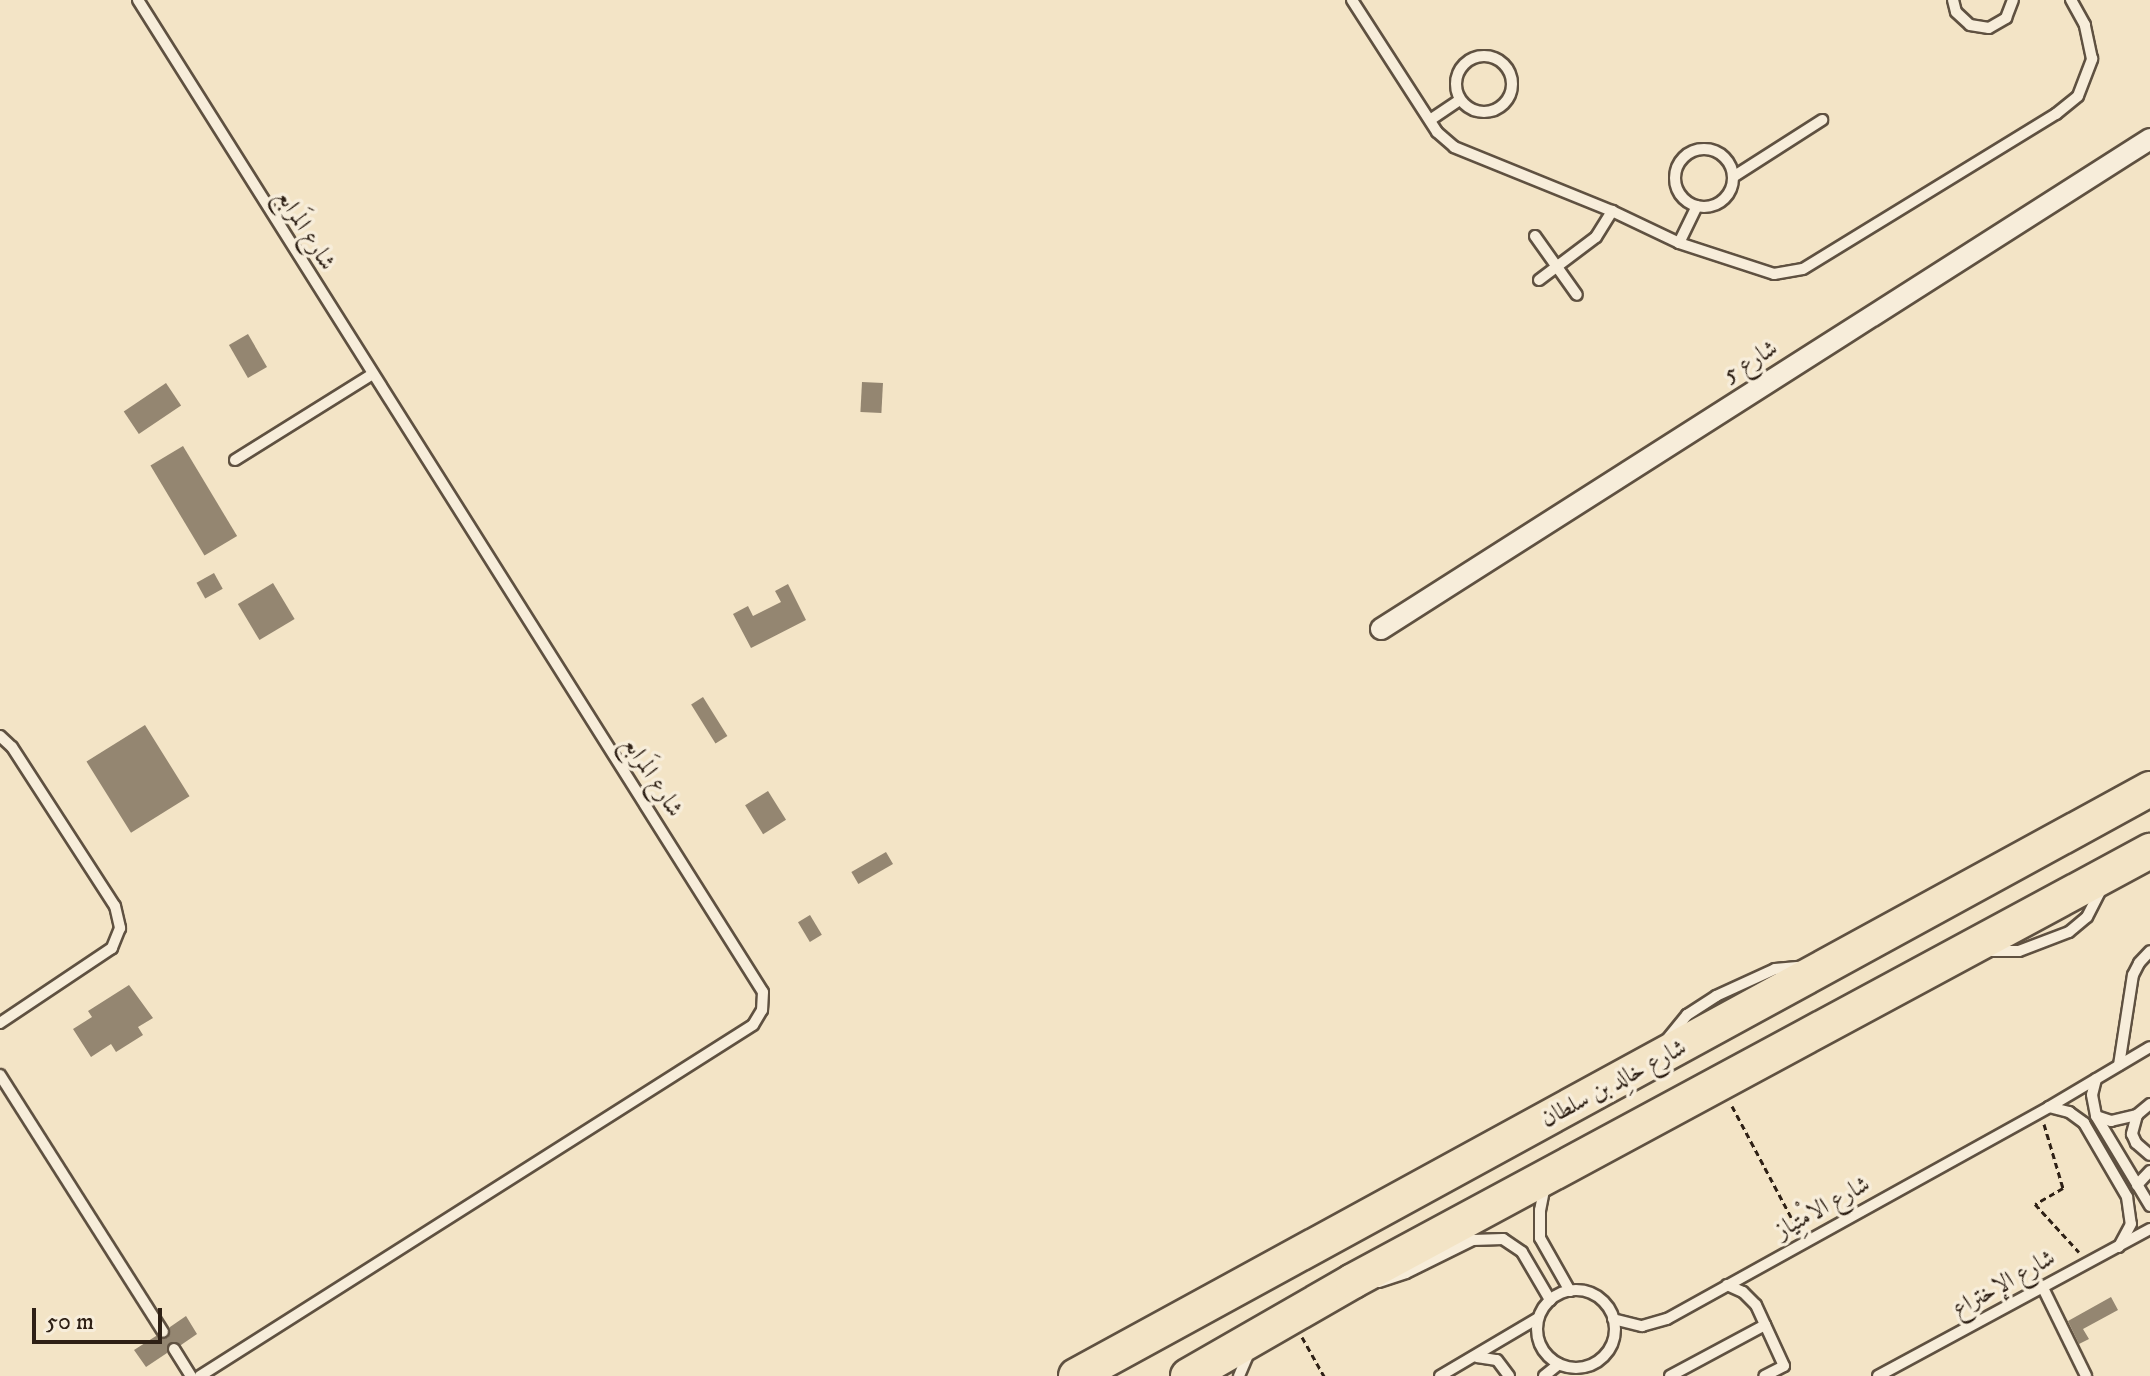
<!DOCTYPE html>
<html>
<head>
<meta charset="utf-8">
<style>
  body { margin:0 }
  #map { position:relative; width:2150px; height:1376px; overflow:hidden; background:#f3e4c6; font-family:"IM FELL DW Pica",Amiri,serif }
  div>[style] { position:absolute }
  .building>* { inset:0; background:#948671; transform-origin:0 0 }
  .path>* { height:3px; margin-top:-1.5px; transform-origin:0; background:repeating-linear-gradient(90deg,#2e2015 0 6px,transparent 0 10px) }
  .roads { filter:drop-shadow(2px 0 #5f5141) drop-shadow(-2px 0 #5f5141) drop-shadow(0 2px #5f5141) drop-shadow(0 -2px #5f5141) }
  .service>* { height:10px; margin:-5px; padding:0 5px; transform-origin:5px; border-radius:5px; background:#f7edda }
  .service>.ring { margin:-5px; padding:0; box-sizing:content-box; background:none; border:10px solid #f7edda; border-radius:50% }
  .minor>* { height:20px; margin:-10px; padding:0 10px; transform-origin:10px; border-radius:10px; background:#f7edda }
  .primary>* { height:34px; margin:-17px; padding:0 17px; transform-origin:17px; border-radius:17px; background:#f3e4c6 }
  span { translate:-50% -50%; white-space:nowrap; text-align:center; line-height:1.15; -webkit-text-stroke:7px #f7edda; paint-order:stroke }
  .street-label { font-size:24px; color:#2e2015 }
  .scale { position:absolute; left:32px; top:1308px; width:130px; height:36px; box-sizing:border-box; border:4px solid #2e2015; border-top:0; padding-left:10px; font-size:24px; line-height:28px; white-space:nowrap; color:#2e2015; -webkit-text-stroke:6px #f7edda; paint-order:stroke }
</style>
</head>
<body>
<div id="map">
  <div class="building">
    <i style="left:248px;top:334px;width:38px;height:22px;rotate:60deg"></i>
    <i style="left:862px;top:382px;width:21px;height:30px;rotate:3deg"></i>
    <i style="left:166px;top:383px;width:27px;height:51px;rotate:56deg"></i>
    <i style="left:183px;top:446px;width:105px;height:38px;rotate:59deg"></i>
    <i style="left:214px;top:573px;width:18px;height:20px;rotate:61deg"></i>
    <i style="left:273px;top:583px;width:42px;height:41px;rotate:59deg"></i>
    <i style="clip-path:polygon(788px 584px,806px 620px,751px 648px,733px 614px,748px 606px,753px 616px,781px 602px,775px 591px)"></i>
    <i style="left:703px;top:697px;width:46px;height:14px;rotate:58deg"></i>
    <i style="left:145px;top:725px;width:84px;height:69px;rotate:58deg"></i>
    <i style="left:768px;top:791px;width:34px;height:27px;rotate:58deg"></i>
    <i style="left:886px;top:852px;width:14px;height:40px;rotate:60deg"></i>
    <i style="left:810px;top:915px;width:23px;height:14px;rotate:59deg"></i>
    <i style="clip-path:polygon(129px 985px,153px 1018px,138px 1027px,143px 1035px,116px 1052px,111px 1044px,91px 1057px,73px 1029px,92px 1017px,88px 1011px)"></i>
    <i style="clip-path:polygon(2111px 1297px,2118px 1310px,2083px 1329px,2089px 1339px,2079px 1344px,2068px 1321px)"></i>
    <i style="clip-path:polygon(186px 1316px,197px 1334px,181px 1345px,169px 1343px,167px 1353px,146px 1367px,134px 1350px,156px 1336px,168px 1338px,170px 1327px)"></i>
  </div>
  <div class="path">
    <i style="left:1732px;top:1106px;width:140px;rotate:62deg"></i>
    <i style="left:2044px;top:1124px;width:67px;rotate:73.5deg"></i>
    <i style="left:2063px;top:1188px;width:32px;rotate:150deg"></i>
    <i style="left:2035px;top:1204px;width:65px;rotate:47.5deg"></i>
    <i style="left:1302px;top:1337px;width:45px;rotate:60.6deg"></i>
  </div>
  <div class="roads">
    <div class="service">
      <i style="left:138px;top:0;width:1172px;rotate:57.79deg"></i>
      <i style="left:763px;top:992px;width:18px;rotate:93deg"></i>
      <i style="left:762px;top:1010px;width:17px;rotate:121deg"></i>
      <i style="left:753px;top:1025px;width:655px;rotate:147.6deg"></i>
      <i style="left:1352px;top:0;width:157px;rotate:57.2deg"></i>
      <i style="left:1437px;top:132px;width:23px;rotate:41deg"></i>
      <i style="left:1454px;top:147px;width:170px;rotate:22.1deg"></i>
      <i style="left:1612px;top:211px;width:74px;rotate:25.5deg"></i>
      <i style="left:1679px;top:243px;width:100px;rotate:18.1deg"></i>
      <i style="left:1774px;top:274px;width:29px;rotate:-10deg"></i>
      <i style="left:1803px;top:269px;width:297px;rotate:-31.5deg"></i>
      <i style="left:2056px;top:114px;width:28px;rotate:-39deg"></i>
      <i style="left:2078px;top:96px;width:40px;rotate:-69deg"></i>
      <i style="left:2092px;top:59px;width:35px;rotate:-102deg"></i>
      <i style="left:2085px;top:25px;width:29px;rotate:-119deg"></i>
      <i style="left:1953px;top:0;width:12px;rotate:76deg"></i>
      <i style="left:1956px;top:12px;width:19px;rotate:43deg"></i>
      <i style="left:1970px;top:25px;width:19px;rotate:9deg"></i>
      <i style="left:1989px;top:28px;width:20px;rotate:-30deg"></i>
      <i style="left:2006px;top:18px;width:19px;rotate:-69deg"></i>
      <i class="ring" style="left:1456px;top:56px;width:46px;height:46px"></i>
      <i style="left:1430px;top:120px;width:36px;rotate:-34deg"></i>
      <i class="ring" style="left:1675px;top:149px;width:48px;height:48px"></i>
      <i style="left:1733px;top:177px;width:106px;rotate:-32.6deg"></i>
      <i style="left:1535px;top:236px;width:72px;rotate:54.6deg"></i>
      <i style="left:1679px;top:243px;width:41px;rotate:-64.1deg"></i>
      <i style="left:1539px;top:280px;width:71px;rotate:-37deg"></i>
      <i style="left:1596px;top:237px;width:31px;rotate:-58deg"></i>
      <i style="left:235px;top:460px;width:160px;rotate:-32deg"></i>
      <i style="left:0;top:736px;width:16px;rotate:43deg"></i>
      <i style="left:12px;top:747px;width:189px;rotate:57.1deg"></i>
      <i style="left:115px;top:906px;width:23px;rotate:77deg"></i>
      <i style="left:120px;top:928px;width:22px;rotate:112deg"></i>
      <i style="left:112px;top:948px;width:135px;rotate:146.2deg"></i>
      <i style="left:1988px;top:951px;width:31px"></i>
      <i style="left:2019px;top:951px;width:53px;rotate:-20.8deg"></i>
      <i style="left:2069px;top:932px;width:23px;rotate:-40deg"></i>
      <i style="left:2087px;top:917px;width:36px;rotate:-63deg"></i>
      <i style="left:1665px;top:1042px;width:35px;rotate:-51deg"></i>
      <i style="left:1687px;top:1015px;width:35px;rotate:-33deg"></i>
      <i style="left:1716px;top:996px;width:65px;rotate:-24.6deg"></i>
      <i style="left:1775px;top:969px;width:25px;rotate:-5deg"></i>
      <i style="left:2119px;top:1065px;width:91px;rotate:-81.2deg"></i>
      <i style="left:2133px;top:975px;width:13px;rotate:-63deg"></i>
      <i style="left:2139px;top:963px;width:16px;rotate:-47deg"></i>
      <i style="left:0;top:1075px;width:304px;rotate:57.6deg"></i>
      <i style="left:2096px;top:1079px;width:16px;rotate:104deg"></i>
      <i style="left:2092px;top:1095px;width:21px;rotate:79deg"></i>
      <i style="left:2096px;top:1116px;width:105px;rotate:59deg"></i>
      <i style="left:2150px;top:1104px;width:17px;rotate:140deg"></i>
      <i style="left:2137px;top:1115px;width:20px;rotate:105deg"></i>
      <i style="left:2132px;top:1134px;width:10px;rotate:66deg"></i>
      <i style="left:2136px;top:1143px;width:18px;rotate:41deg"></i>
      <i style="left:2049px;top:1107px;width:117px;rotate:-30.7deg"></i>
      <i style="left:2096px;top:1116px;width:16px;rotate:18deg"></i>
      <i style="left:2111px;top:1121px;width:27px;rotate:-13deg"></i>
      <i style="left:1545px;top:1185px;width:25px;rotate:101deg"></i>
      <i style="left:1540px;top:1210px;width:28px;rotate:90deg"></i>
      <i style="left:1540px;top:1238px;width:61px;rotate:60.5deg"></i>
      <i style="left:2137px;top:1185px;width:19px;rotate:-47deg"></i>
      <i style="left:1379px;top:1282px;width:28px;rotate:-18deg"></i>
      <i style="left:1406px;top:1273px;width:75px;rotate:-26.2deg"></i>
      <i style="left:1473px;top:1240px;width:30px;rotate:-2deg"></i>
      <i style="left:1503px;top:1239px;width:23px;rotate:34deg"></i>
      <i style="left:1522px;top:1252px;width:56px;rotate:59.7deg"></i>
      <i style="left:1727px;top:1285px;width:17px;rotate:24deg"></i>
      <i style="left:1743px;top:1292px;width:18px;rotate:45deg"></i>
      <i style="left:1756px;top:1305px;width:67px;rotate:65.3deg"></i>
      <i style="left:1784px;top:1366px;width:22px;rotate:153deg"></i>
      <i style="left:2042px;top:1286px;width:100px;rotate:63.9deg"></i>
      <i class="ring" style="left:1537px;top:1290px;width:68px;height:68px"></i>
      <i style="left:1613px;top:1319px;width:30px;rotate:14deg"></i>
      <i style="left:1642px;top:1326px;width:26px;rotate:-16deg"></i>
      <i style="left:1667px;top:1319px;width:437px;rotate:-29deg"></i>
      <i style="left:2049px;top:1107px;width:21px;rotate:14deg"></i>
      <i style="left:2069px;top:1112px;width:19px;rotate:36deg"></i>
      <i style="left:2084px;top:1123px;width:86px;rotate:59.8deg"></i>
      <i style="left:2127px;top:1197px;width:27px;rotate:82deg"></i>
      <i style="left:2131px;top:1224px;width:26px;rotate:118deg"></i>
      <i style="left:174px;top:1349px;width:32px;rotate:58deg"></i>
      <i style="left:1477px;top:1357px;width:20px;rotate:9deg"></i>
      <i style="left:1497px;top:1360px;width:20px;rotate:53deg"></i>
      <i style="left:1239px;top:1376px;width:26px;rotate:-67deg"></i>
      <i style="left:1440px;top:1376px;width:114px;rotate:-30.6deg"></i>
      <i style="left:1544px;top:1376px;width:19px;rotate:-39deg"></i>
      <i style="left:1670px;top:1376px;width:108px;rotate:-28.2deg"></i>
      <i style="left:1878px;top:1376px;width:309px;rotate:-28.4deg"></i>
    </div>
    <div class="minor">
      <i style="left:1381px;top:629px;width:912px;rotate:-32.5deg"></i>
    </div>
    <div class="primary">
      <i style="left:1076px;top:1376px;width:1224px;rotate:-28.66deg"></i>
      <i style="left:1188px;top:1376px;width:190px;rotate:-29.9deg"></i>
      <i style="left:1353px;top:1281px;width:906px;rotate:-28.35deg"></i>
    </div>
  </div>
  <div class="street-label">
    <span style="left:305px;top:230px;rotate:58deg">شارع المَرابع</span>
    <span style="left:1751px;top:362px;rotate:-32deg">شارع 5</span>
    <span style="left:652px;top:777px;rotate:57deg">شارع المَرابع</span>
    <span style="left:1614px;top:1084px;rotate:-28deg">شارع خالِد بن سلطان</span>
    <span style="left:1823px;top:1208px;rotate:-29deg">شارع الامْتِياز</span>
    <span style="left:2004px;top:1284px;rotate:-29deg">شارع الإختراع</span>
  </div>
  <div class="scale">50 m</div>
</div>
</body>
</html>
